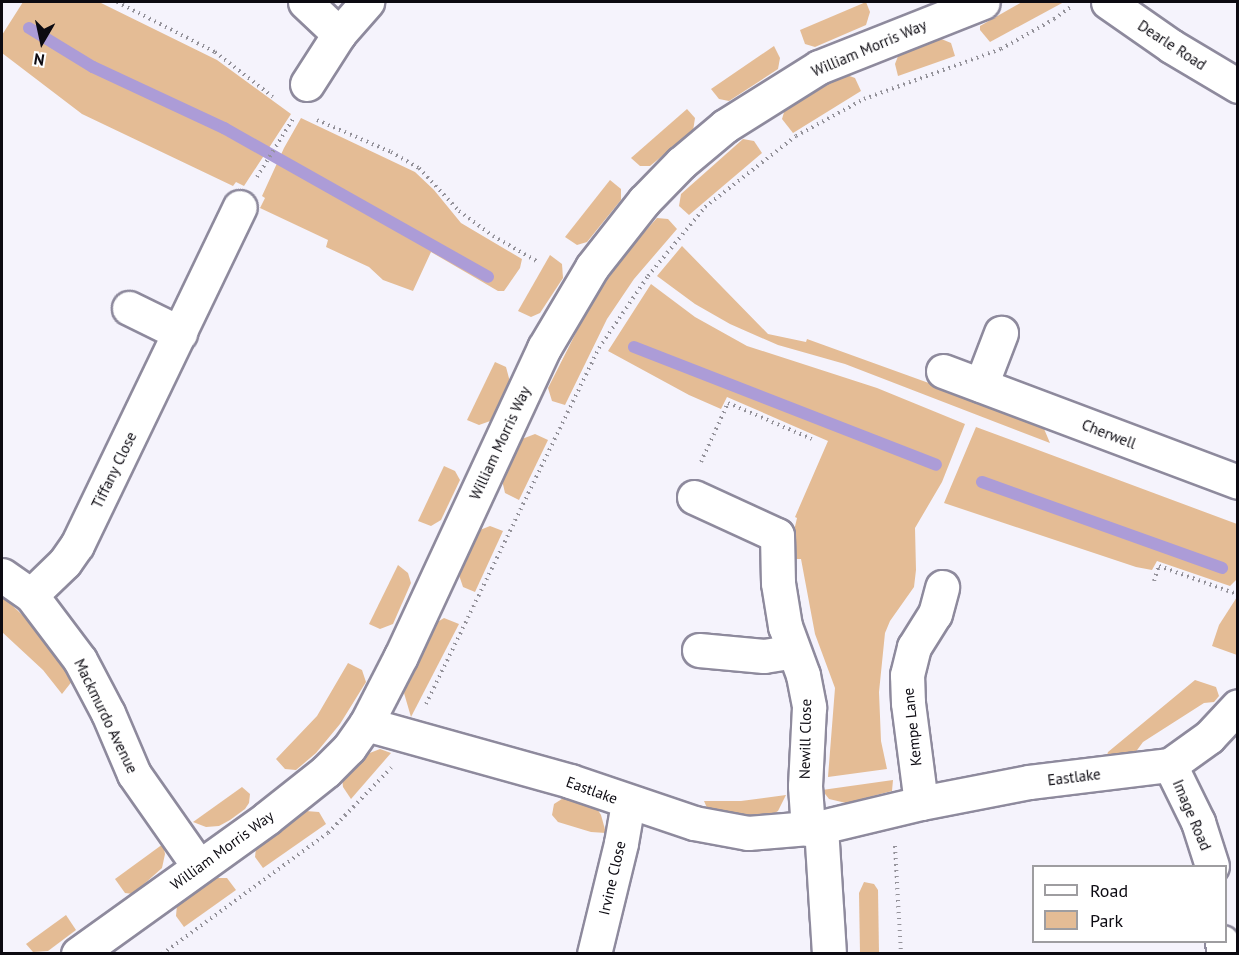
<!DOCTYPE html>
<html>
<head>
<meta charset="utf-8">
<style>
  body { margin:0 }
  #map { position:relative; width:1239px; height:955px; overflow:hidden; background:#f5f3fc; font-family:"PT Sans",sans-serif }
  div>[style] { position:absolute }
  .green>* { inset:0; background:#e4bc95 }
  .stream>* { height:12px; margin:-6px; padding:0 6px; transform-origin:6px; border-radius:6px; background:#ac9cd7 }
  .path>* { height:4px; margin-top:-2px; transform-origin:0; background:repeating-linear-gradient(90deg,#94929a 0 1.5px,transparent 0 6px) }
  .roads { filter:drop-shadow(2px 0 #8e8a9d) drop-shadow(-2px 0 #8e8a9d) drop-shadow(0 2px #8e8a9d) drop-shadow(0 -2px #8e8a9d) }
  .minor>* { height:33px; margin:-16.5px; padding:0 16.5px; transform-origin:16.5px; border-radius:16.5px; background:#fff }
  span { translate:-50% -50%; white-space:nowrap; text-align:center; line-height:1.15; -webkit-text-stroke:4.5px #fff; paint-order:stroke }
  .street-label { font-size:15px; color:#0c0a11 }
  .frame { position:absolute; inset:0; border:3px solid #0c0a11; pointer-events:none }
  .legend { position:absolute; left:1032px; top:865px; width:195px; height:78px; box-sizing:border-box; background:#fff; border:2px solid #9e9da0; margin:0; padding:8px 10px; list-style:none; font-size:18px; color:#0c0a11 }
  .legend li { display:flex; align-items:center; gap:12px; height:30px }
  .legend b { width:30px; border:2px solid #9e9da0 }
  .north { position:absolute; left:12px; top:12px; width:60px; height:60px; -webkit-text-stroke:4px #fff; paint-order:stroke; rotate:189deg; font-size:16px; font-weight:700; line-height:24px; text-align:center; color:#0c0a11 }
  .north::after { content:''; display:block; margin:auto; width:21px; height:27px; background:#0c0a11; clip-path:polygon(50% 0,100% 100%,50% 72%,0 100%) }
</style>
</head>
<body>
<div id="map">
  <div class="green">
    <i style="clip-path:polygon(23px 2px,99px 2px,217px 60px,291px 114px,244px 186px,236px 182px,233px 186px,82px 114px,2px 53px,2px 35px)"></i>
    <i style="clip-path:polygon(866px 2px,870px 12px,866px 25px,815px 47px,805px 44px,800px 30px)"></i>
    <i style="clip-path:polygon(1022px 2px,1064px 2px,990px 42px,980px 30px,980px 26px)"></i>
    <i style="clip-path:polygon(939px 38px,951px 43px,955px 56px,898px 76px,895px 64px,900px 51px)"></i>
    <i style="clip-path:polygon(774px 46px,780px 58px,778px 69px,729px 101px,719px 99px,711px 89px)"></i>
    <i style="clip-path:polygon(844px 74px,855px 78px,861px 91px,793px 133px,782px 119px,785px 109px)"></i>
    <i style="clip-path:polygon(687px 109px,695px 118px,693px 131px,650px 166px,640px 166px,631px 158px)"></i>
    <i style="clip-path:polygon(301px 118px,415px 172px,434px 190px,461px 223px,522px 259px,520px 268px,504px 291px,498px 291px,431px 252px,413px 291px,383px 280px,369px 267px,326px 247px,328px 240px,260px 208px,265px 198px,262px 196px,284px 148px)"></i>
    <i style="clip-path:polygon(743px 139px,754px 141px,762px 153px,689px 215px,679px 206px,681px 194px)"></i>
    <i style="clip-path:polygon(610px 180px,621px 189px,621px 200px,587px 242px,577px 245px,565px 237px)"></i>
    <i style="clip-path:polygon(657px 218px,668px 219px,677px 229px,634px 279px,607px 319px,565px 405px,552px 401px,548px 388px,591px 303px,629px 249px)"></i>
    <i style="clip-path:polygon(682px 246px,768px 334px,806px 342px,807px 339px,1042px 424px,1050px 443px,845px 364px,778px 345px,730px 324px,695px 304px,657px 276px)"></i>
    <i style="clip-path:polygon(550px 255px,562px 264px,563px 278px,540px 313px,531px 317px,518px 311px)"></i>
    <i style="clip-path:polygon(651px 284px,695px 317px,747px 346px,877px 388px,965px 424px,942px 482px,915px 528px,916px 570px,914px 587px,890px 621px,885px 633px,879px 692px,881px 741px,887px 769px,828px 777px,835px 688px,815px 634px,801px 559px,792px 559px,793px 535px,797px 518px,795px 517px,828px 441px,727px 397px,721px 409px,689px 395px,608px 351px)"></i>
    <i style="clip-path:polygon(495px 362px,506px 367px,510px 382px,493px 420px,479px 425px,467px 420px)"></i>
    <i style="clip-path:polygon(976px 427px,1237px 524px,1237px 579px,1230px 586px,1157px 561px,1152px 570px,1136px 567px,944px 503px)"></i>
    <i style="clip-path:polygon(535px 434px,548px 440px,519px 500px,505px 493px,502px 480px,522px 439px)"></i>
    <i style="clip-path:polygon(444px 466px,455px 471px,460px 480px,441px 520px,431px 526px,418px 521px)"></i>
    <i style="clip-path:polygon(490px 526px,503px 531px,475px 592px,463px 587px,459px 575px,480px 530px)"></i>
    <i style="clip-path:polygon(398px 565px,408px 573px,411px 583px,393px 624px,380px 629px,369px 624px)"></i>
    <i style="clip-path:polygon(2px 596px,31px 623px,57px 654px,73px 680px,62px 694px,43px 670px,2px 632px)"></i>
    <i style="clip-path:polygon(1237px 597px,1237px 655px,1212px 646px,1219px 625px)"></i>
    <i style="clip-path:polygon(444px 618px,459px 624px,411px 717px,404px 693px,406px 681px,434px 624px)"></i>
    <i style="clip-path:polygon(348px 663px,362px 670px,366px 682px,340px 724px,316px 753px,296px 770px,285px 769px,276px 759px,317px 716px)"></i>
    <i style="clip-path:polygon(1195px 680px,1216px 687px,1219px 696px,1214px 702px,1204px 703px,1143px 742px,1132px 757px,1106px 758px,1108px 752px)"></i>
    <i style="clip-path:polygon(380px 749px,391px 753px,351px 799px,343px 787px,342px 778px,362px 756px)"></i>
    <i style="clip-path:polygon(893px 780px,892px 791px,846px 803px,829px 799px,822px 790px)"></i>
    <i style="clip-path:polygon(242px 787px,250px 794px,249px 803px,245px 809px,230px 820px,219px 826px,206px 827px,193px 822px)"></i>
    <i style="clip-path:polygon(786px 795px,778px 811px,769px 816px,744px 817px,708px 810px,704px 801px,741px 801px)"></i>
    <i style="clip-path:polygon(565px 797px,588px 802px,596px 807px,601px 815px,606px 833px,591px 832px,558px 822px,552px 815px,554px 804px)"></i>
    <i style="clip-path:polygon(306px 811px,319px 812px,326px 824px,263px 868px,255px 857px,256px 848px)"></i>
    <i style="clip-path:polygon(163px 844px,165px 854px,162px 868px,133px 894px,125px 893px,115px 879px)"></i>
    <i style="clip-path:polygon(213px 878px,227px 878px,236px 890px,184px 927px,176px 916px,177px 905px)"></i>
    <i style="clip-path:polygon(864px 882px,874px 884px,878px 890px,879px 953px,860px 953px,859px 893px)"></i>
    <i style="clip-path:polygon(66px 915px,76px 930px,48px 951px,33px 952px,26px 944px)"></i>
  </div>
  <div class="stream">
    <i style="left:29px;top:28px;width:75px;rotate:31.4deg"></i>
    <i style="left:93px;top:67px;width:145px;rotate:25deg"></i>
    <i style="left:224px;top:128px;width:303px;rotate:29.4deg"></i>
    <i style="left:634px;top:347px;width:324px;rotate:21.3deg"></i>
    <i style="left:982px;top:482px;width:255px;rotate:19.7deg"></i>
  </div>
  <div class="path">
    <i style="left:117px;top:2px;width:110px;rotate:27deg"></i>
    <i style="left:215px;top:52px;width:73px;rotate:37.8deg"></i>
    <i style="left:317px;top:120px;width:81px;rotate:23.4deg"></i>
    <i style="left:391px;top:152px;width:32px;rotate:30deg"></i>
    <i style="left:419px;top:168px;width:59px;rotate:47.1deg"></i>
    <i style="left:459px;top:211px;width:42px;rotate:36.3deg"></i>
    <i style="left:493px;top:236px;width:52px;rotate:30deg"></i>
    <i style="left:257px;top:177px;width:70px;rotate:-58.3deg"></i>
    <i style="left:701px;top:462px;width:65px;rotate:-65.4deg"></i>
    <i style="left:728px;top:403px;width:91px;rotate:23.2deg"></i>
    <i style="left:1154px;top:581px;width:16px;rotate:-72deg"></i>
    <i style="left:1159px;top:566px;width:80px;rotate:19.8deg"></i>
    <i style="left:426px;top:704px;width:396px;rotate:-64.1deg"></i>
    <i style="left:599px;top:348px;width:87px;rotate:-55.8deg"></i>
    <i style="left:648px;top:276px;width:89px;rotate:-50.4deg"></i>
    <i style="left:705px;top:207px;width:115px;rotate:-38deg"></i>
    <i style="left:796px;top:136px;width:77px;rotate:-28.6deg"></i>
    <i style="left:864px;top:99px;width:146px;rotate:-20.1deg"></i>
    <i style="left:1001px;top:49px;width:61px;rotate:-29.5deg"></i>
    <i style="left:1054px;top:19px;width:22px;rotate:-36deg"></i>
    <i style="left:895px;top:846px;width:108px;rotate:86.8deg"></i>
    <i style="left:162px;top:954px;width:205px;rotate:-36.1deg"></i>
    <i style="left:328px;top:833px;width:91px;rotate:-45.9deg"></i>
  </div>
  <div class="roads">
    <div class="minor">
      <i style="left:305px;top:2px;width:47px;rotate:43.3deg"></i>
      <i style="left:1108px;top:2px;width:77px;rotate:34.9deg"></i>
      <i style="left:1171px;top:46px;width:78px;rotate:30.8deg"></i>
      <i style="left:307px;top:84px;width:59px;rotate:-57.4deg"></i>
      <i style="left:339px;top:34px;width:43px;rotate:-48.8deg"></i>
      <i style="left:129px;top:308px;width:57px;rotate:26.1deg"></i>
      <i style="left:943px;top:371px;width:315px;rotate:20.6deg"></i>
      <i style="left:981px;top:385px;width:56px;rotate:-69deg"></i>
      <i style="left:694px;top:497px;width:91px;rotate:24.6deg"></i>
      <i style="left:777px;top:535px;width:48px;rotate:88.8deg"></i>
      <i style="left:778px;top:583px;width:44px;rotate:80.8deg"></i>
      <i style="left:785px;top:626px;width:52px;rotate:69.8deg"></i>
      <i style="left:803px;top:675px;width:33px;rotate:79deg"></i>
      <i style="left:809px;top:707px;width:79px;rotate:92.9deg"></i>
      <i style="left:805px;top:786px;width:43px;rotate:86deg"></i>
      <i style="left:2px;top:575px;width:35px;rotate:35deg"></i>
      <i style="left:31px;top:595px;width:81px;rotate:53deg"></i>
      <i style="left:80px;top:660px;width:60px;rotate:62.2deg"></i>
      <i style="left:108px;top:713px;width:66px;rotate:66.9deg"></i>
      <i style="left:134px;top:774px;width:113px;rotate:55deg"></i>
      <i style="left:31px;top:595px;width:47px;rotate:-44.1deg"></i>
      <i style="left:65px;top:562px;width:21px;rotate:-55deg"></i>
      <i style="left:77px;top:545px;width:375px;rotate:-64.3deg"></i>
      <i style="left:699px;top:650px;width:65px;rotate:5.3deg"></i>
      <i style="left:764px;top:656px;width:30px;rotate:-9deg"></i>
      <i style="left:366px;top:724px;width:212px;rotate:15.6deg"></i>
      <i style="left:570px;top:781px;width:131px;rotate:18.7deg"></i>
      <i style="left:694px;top:823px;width:55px;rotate:10.5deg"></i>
      <i style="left:748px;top:833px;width:73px;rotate:-4.7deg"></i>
      <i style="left:821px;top:827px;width:103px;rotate:-13.5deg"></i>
      <i style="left:921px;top:803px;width:110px;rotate:-11deg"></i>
      <i style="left:1029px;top:782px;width:142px;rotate:-6.9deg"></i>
      <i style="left:1170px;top:765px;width:48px;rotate:-35.7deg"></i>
      <i style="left:1209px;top:737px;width:42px;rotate:-46.9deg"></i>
      <i style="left:1170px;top:765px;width:64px;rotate:63.8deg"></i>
      <i style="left:1198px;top:822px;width:46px;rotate:72.3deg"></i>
      <i style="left:921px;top:803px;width:101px;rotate:-97.4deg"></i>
      <i style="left:908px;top:703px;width:28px;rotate:-92deg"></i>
      <i style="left:907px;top:675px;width:29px;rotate:-76deg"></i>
      <i style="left:914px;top:647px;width:39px;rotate:-58deg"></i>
      <i style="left:935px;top:614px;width:28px;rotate:-75deg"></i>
      <i style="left:821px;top:827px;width:127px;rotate:86.4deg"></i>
      <i style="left:1222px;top:942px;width:12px;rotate:81deg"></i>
      <i style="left:78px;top:954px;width:233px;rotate:-35.7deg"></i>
      <i style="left:267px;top:818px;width:75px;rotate:-38.5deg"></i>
      <i style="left:326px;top:771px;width:33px;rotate:-45deg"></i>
      <i style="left:349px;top:748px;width:29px;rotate:-55deg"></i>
      <i style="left:366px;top:724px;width:76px;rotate:-62.8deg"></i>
      <i style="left:401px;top:656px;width:340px;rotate:-65.1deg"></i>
      <i style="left:544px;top:348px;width:94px;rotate:-59.3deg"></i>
      <i style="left:592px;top:267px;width:84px;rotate:-51.8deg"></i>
      <i style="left:644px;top:201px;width:53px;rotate:-45.8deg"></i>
      <i style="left:681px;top:163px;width:57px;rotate:-40.1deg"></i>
      <i style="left:725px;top:126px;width:111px;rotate:-32.1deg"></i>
      <i style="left:819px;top:67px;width:176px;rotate:-21.6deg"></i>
      <i style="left:594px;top:954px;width:114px;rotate:-76.3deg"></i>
      <i style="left:621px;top:843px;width:41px;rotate:-80.1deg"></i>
    </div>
  </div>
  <div class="street-label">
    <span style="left:1172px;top:45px;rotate:33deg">Dearle Road</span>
    <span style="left:869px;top:48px;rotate:-23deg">William Morris Way</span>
    <span style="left:1109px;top:434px;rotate:21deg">Cherwell</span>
    <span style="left:500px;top:443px;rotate:-65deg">William Morris Way</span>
    <span style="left:114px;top:470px;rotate:-64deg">Tiffany Close</span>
    <span style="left:106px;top:716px;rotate:64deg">Mackmurdo Avenue</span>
    <span style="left:912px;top:727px;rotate:-96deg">Kempe Lane</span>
    <span style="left:805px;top:739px;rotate:-89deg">Newill Close</span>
    <span style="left:1074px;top:777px;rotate:-7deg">Eastlake</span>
    <span style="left:592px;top:790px;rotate:20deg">Eastlake</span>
    <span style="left:1192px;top:815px;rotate:67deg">Image Road</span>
    <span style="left:222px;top:850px;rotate:-36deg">William Morris Way</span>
    <span style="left:612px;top:878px;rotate:-77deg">Irvine Close</span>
  </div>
  <div class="frame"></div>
  <ul class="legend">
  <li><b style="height:8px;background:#fff"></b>Road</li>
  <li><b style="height:16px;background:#e4bc95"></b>Park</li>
  </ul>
  <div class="north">N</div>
</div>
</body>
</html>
